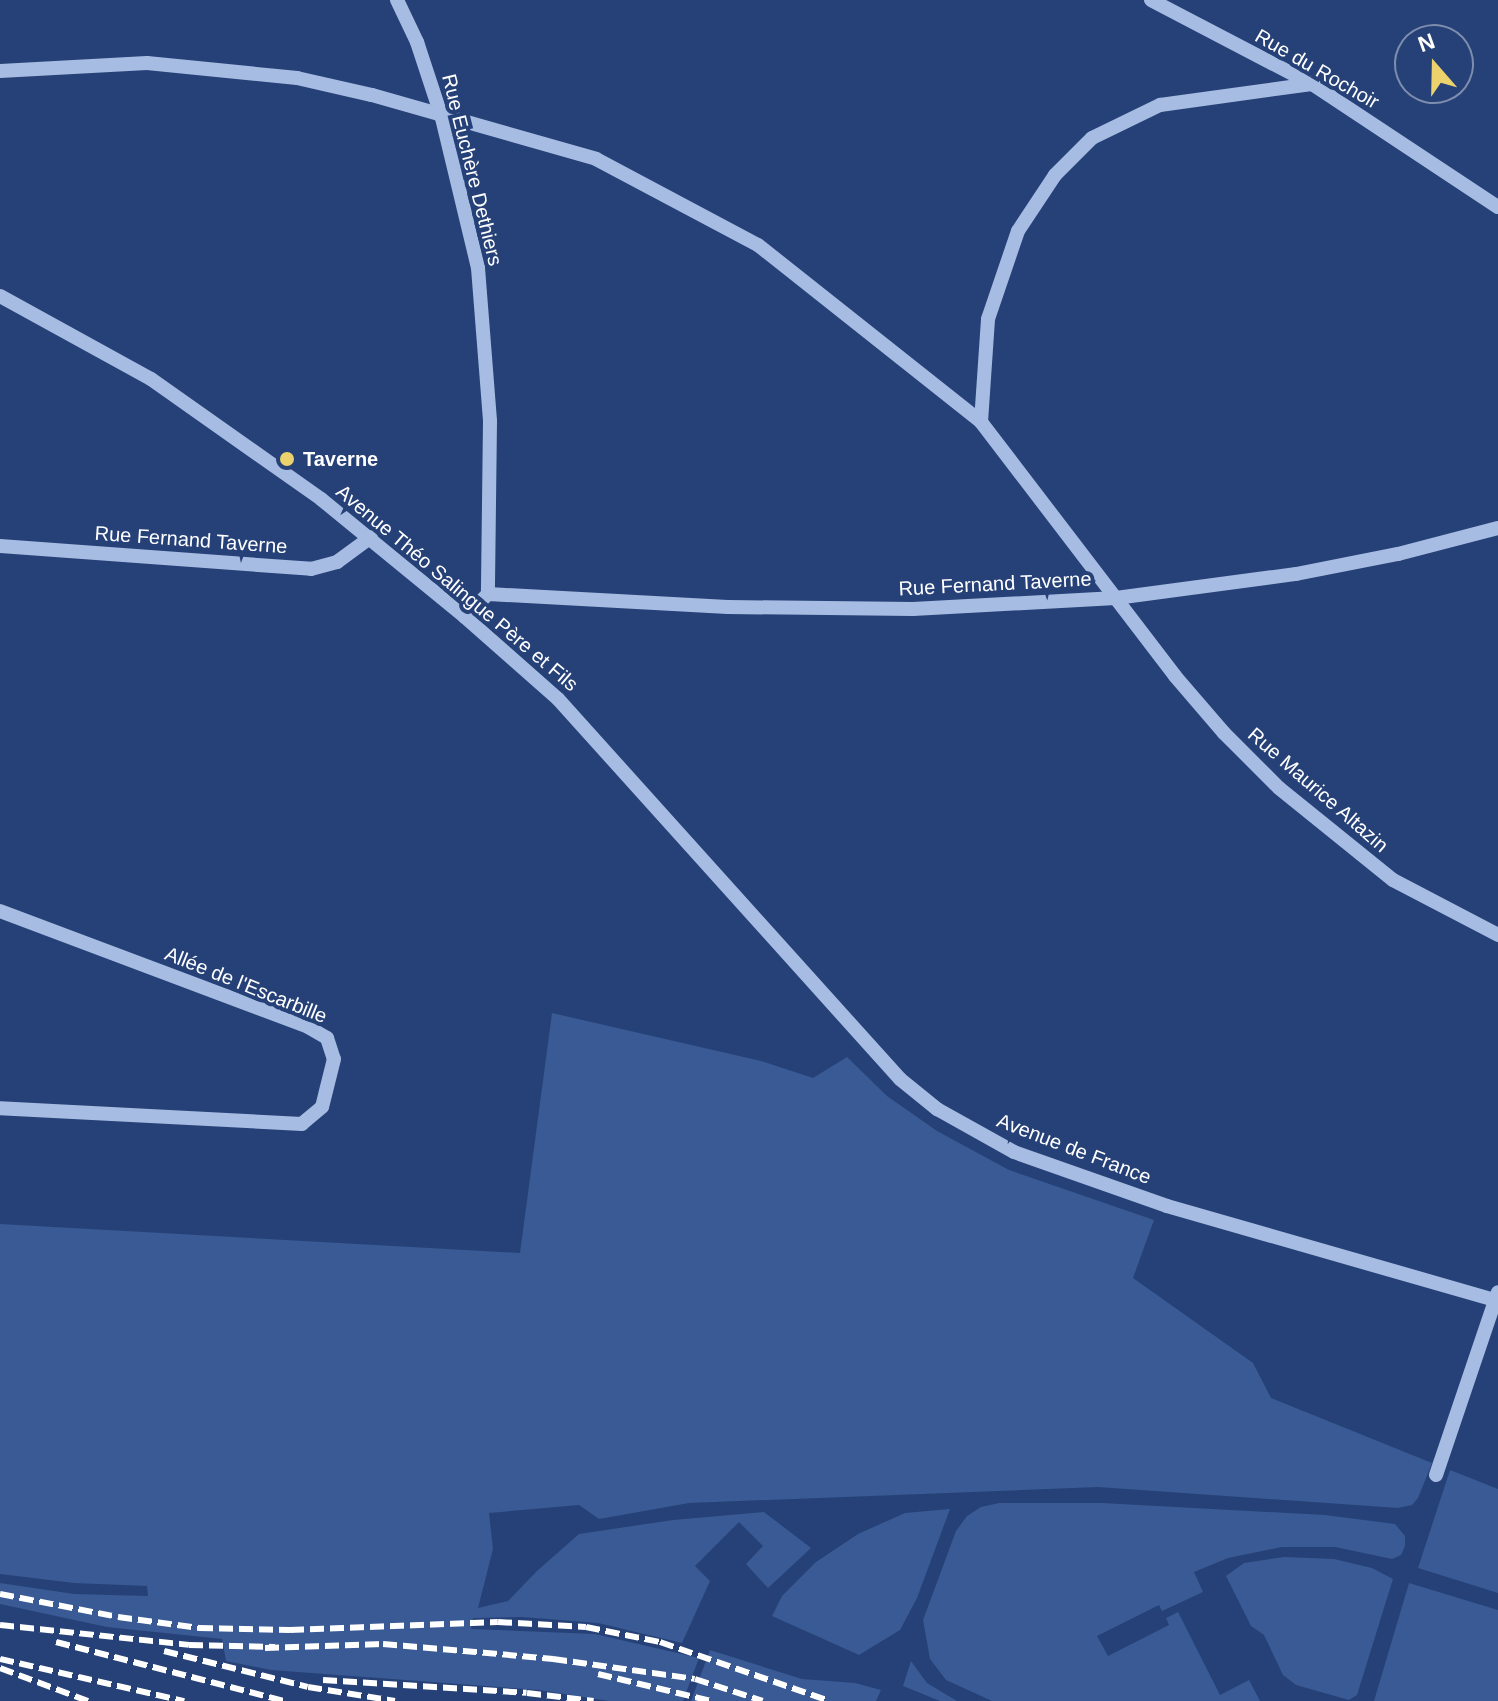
<!DOCTYPE html>
<html>
<head>
<meta charset="utf-8">
<style>
  body { margin:0 }
  #map { position:relative; width:1498px; height:1701px; overflow:hidden; background:#264177; font-family:Helvetica,sans-serif }
  div>[style] { position:absolute }
  .green>* { inset:0; background:#395a94 }
  .minor>* { height:14px; margin:-7px; padding:0 7px; transform-origin:7px; border-radius:7px; background:#a7bce2 }
  .rail>* { height:6px; margin-top:-3px; transform-origin:0; background:repeating-linear-gradient(90deg,#fff 0 14px,transparent 0 20px) }
  .dots>* { width:22px; height:22px; translate:-50% -50%; box-sizing:border-box; border:4px solid #264177; border-radius:50% }
  span { translate:-50% -50%; white-space:nowrap; text-align:center; line-height:1.15; -webkit-text-stroke:8px #264177; paint-order:stroke }
  .street-label { font-size:20px; color:#fff }
  .poi-label { font-size:20px; color:#fff; font-weight:700 }
  .left { translate:0 -50%; text-align:left }
  .north { position:absolute; left:1394px; top:24px; width:80px; height:80px; box-sizing:border-box; background:#264177; border:2px solid #7d8dad; border-radius:50%; rotate:340deg; font-size:22px; font-weight:700; line-height:32px; text-align:center; color:#fff }
  .north::after { content:''; display:block; margin:auto; width:28px; height:36px; background:#ebd26c; clip-path:polygon(50% 0,100% 100%,50% 72%,0 100%) }
</style>
</head>
<body>
<div id="map">
  <div class="green">
    <i style="clip-path:polygon(552px 1013px,761px 1061px,813px 1078px,847px 1057px,887px 1096px,937px 1131px,1009px 1170px,1154px 1220px,1133px 1278px,1253px 1363px,1271px 1398px,1432px 1463px,1418px 1498px,1412px 1505px,1398px 1508px,1098px 1487px,689px 1503px,599px 1519px,579px 1505px,489px 1513px,493px 1549px,478px 1608px,508px 1601px,537px 1571px,579px 1534px,673px 1520px,764px 1512px,811px 1548px,768px 1588px,746px 1564px,763px 1546px,739px 1522px,695px 1566px,710px 1581px,682px 1643px,598px 1623px,522px 1617px,473px 1618px,471px 1629px,595px 1634px,699px 1658px,683px 1701px,609px 1701px,539px 1690px,271px 1670px,226px 1661px,222px 1639px,107px 1627px,0 1604px,0 1583px,74px 1594px,148px 1596px,147px 1586px,74px 1583px,0 1574px,0 1224px,520px 1253px)"></i>
    <i style="clip-path:polygon(1450px 1470px,1498px 1489px,1498px 1593px,1418px 1568px)"></i>
    <i style="clip-path:polygon(999px 1503px,1102px 1503px,1325px 1515px,1395px 1524px,1405px 1536px,1405px 1546px,1401px 1555px,1392px 1559px,1335px 1547px,1282px 1547px,1228px 1558px,1194px 1572px,1203px 1592px,1162px 1611px,1159px 1605px,1097px 1636px,1108px 1656px,1169px 1625px,1166px 1618px,1178px 1612px,1220px 1695px,1249px 1680px,1260px 1701px,992px 1701px,946px 1680px,930px 1659px,923px 1620px,956px 1531px,967px 1516px,981px 1507px)"></i>
    <i style="clip-path:polygon(950px 1509px,917px 1598px,900px 1630px,859px 1655px,772px 1616px,782px 1596px,816px 1562px,858px 1534px,905px 1513px)"></i>
    <i style="clip-path:polygon(1284px 1557px,1334px 1559px,1372px 1568px,1393px 1579px,1357px 1695px,1349px 1700px,1296px 1685px,1283px 1675px,1264px 1635px,1251px 1626px,1226px 1576px,1244px 1563px)"></i>
    <i style="clip-path:polygon(1409px 1583px,1498px 1610px,1498px 1701px,1374px 1701px)"></i>
    <i style="clip-path:polygon(710px 1650px,802px 1679px,855px 1683px,881px 1690px,876px 1701px,691px 1701px)"></i>
    <i style="clip-path:polygon(911px 1661px,927px 1683px,957px 1701px,940px 1701px,903px 1686px)"></i>
  </div>
  <div class="minor">
    <i style="left:397px;top:0;width:47px;rotate:64.5deg"></i>
    <i style="left:417px;top:42px;width:80px;rotate:71.8deg"></i>
    <i style="left:442px;top:118px;width:154px;rotate:76.5deg"></i>
    <i style="left:478px;top:268px;width:153px;rotate:85.5deg"></i>
    <i style="left:490px;top:421px;width:173px;rotate:90.7deg"></i>
    <i style="left:1151px;top:0;width:182px;rotate:27.6deg"></i>
    <i style="left:1312px;top:84px;width:223px;rotate:33.5deg"></i>
    <i style="left:0;top:71px;width:147px;rotate:-3.1deg"></i>
    <i style="left:147px;top:63px;width:151px;rotate:5.7deg"></i>
    <i style="left:297px;top:78px;width:77px;rotate:12.8deg"></i>
    <i style="left:372px;top:95px;width:233px;rotate:15.9deg"></i>
    <i style="left:596px;top:159px;width:183px;rotate:28deg"></i>
    <i style="left:758px;top:245px;width:285px;rotate:38.4deg"></i>
    <i style="left:981px;top:422px;width:320px;rotate:52.6deg"></i>
    <i style="left:1175px;top:676px;width:75px;rotate:49.3deg"></i>
    <i style="left:1224px;top:733px;width:78px;rotate:45deg"></i>
    <i style="left:1279px;top:788px;width:146px;rotate:38.9deg"></i>
    <i style="left:1393px;top:880px;width:119px;rotate:27.6deg"></i>
    <i style="left:0;top:296px;width:172px;rotate:28.8deg"></i>
    <i style="left:151px;top:379px;width:208px;rotate:35.2deg"></i>
    <i style="left:321px;top:499px;width:186px;rotate:39.3deg"></i>
    <i style="left:465px;top:617px;width:124px;rotate:41.4deg"></i>
    <i style="left:558px;top:699px;width:511px;rotate:48.01deg"></i>
    <i style="left:900px;top:1079px;width:48px;rotate:39deg"></i>
    <i style="left:937px;top:1109px;width:88px;rotate:29.2deg"></i>
    <i style="left:1014px;top:1152px;width:162px;rotate:19.4deg"></i>
    <i style="left:1167px;top:1206px;width:344px;rotate:16deg"></i>
    <i style="left:981px;top:422px;width:103px;rotate:-86.1deg"></i>
    <i style="left:988px;top:319px;width:93px;rotate:-71.2deg"></i>
    <i style="left:1018px;top:231px;width:67px;rotate:-56.5deg"></i>
    <i style="left:1055px;top:175px;width:52px;rotate:-45deg"></i>
    <i style="left:1092px;top:138px;width:76px;rotate:-25.9deg"></i>
    <i style="left:1160px;top:105px;width:153px;rotate:-7.9deg"></i>
    <i style="left:0;top:546px;width:312px;rotate:4.2deg"></i>
    <i style="left:311px;top:569px;width:27px;rotate:-15deg"></i>
    <i style="left:337px;top:562px;width:42px;rotate:-36.3deg"></i>
    <i style="left:488px;top:594px;width:240px;rotate:3.1deg"></i>
    <i style="left:728px;top:607px;width:185px;rotate:0.6deg"></i>
    <i style="left:913px;top:609px;width:203px;rotate:-3.1deg"></i>
    <i style="left:1116px;top:598px;width:182px;rotate:-7.6deg"></i>
    <i style="left:1296px;top:574px;width:104px;rotate:-11.1deg"></i>
    <i style="left:1398px;top:554px;width:103px;rotate:-14.6deg"></i>
    <i style="left:465px;top:617px;width:33px;rotate:-45deg"></i>
    <i style="left:0;top:911px;width:329px;rotate:20.6deg"></i>
    <i style="left:308px;top:1027px;width:22px;rotate:30deg"></i>
    <i style="left:327px;top:1038px;width:22px;rotate:72deg"></i>
    <i style="left:334px;top:1059px;width:49px;rotate:104deg"></i>
    <i style="left:322px;top:1107px;width:26px;rotate:140deg"></i>
    <i style="left:302px;top:1124px;width:302px;rotate:-177deg"></i>
    <i style="left:1436px;top:1475px;width:193px;rotate:-71.3deg"></i>
  </div>
  <div class="rail">
    <i style="left:0;top:1594px;width:120px;rotate:11deg"></i>
    <i style="left:118px;top:1617px;width:82px;rotate:7.7deg"></i>
    <i style="left:199px;top:1628px;width:91px;rotate:1.3deg"></i>
    <i style="left:290px;top:1630px;width:208px;rotate:-2.2deg"></i>
    <i style="left:498px;top:1622px;width:88px;rotate:3.3deg"></i>
    <i style="left:586px;top:1627px;width:76px;rotate:11.5deg"></i>
    <i style="left:660px;top:1642px;width:179px;rotate:19.2deg"></i>
    <i style="left:0;top:1625px;width:190px;rotate:6deg"></i>
    <i style="left:189px;top:1645px;width:86px;rotate:1.3deg"></i>
    <i style="left:56px;top:1642px;width:236px;rotate:14.5deg"></i>
    <i style="left:265px;top:1648px;width:118px;rotate:-1.9deg"></i>
    <i style="left:383px;top:1644px;width:171px;rotate:5deg"></i>
    <i style="left:553px;top:1659px;width:143px;rotate:8deg"></i>
    <i style="left:695px;top:1679px;width:71px;rotate:17.9deg"></i>
    <i style="left:164px;top:1651px;width:148px;rotate:14deg"></i>
    <i style="left:308px;top:1687px;width:88px;rotate:9.1deg"></i>
    <i style="left:0;top:1659px;width:189px;rotate:12.9deg"></i>
    <i style="left:0;top:1668px;width:94px;rotate:20.6deg"></i>
    <i style="left:598px;top:1674px;width:116px;rotate:13.4deg"></i>
    <i style="left:323px;top:1680px;width:204px;rotate:3.6deg"></i>
    <i style="left:527px;top:1693px;width:67px;rotate:6.8deg"></i>
  </div>
  <div class="dots">
    <i style="left:287px;top:459px;background:#ebd26c"></i>
  </div>
  <div class="street-label">
    <span style="left:1317px;top:69px;rotate:30deg">Rue du Rochoir</span>
    <span style="left:472px;top:170px;rotate:76deg">Rue Euchère Dethiers</span>
    <span style="left:191px;top:540px;rotate:4deg">Rue Fernand Taverne</span>
    <span style="left:995px;top:584px;rotate:-3deg">Rue Fernand Taverne</span>
    <span style="left:457px;top:588px;rotate:40deg">Avenue Théo Salingue Père et Fils</span>
    <span style="left:1318px;top:790px;rotate:41deg">Rue Maurice Altazin</span>
    <span style="left:246px;top:985px;rotate:22deg">Allée de l'Escarbille</span>
    <span style="left:1074px;top:1149px;rotate:21deg">Avenue de France</span>
  </div>
  <div class="poi-label">
    <span class="left" style="left:303px;top:459px">Taverne</span>
  </div>
  <div class="north">N</div>
</div>
</body>
</html>
